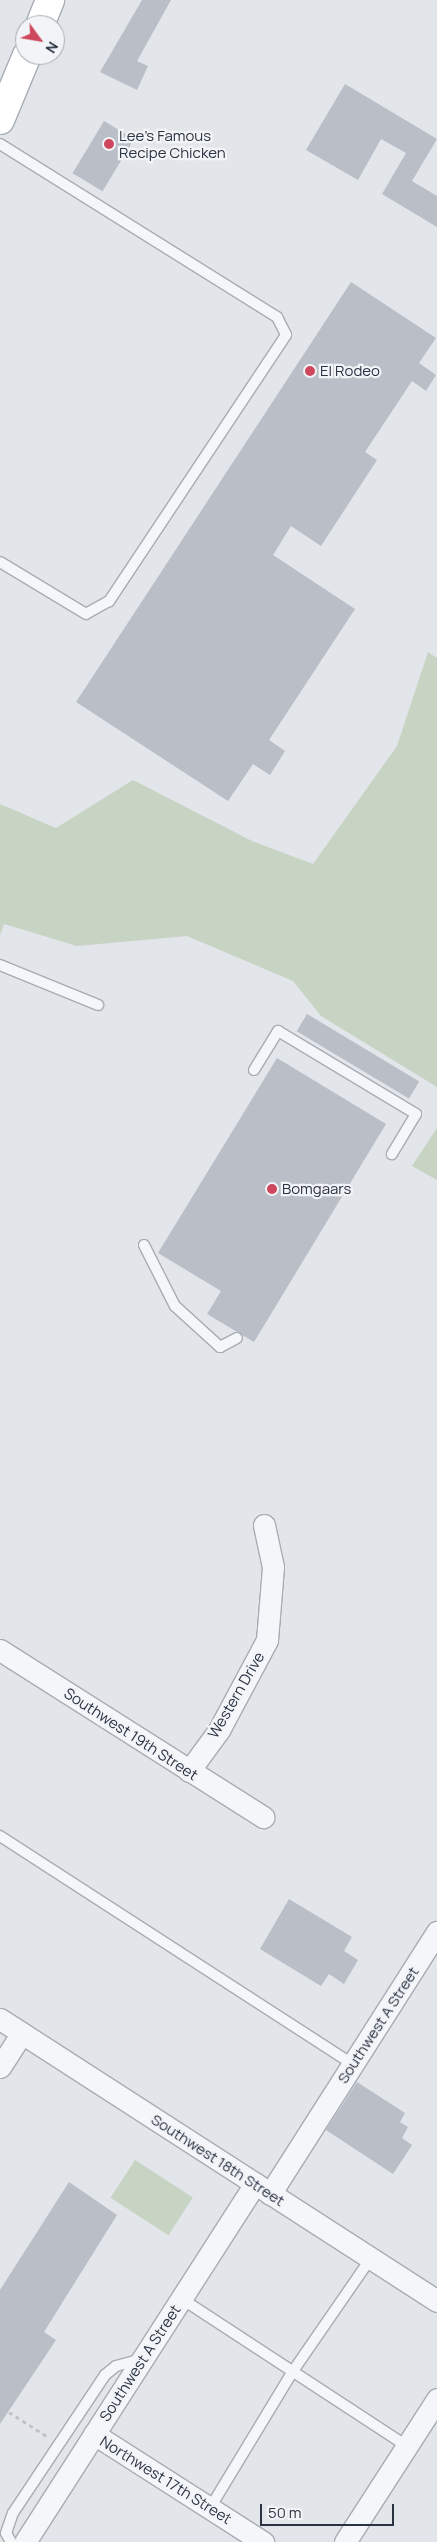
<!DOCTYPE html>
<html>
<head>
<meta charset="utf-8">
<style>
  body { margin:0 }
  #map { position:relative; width:437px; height:2542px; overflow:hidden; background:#e2e5ea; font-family:Manrope,sans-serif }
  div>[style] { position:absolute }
  .green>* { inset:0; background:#c7d4c3; transform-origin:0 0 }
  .building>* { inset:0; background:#b9bec7; transform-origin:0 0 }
  .path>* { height:3px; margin-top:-1.5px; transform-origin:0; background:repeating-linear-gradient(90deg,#c0c3c9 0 4px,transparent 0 8px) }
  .roads { filter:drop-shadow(1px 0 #a7acb4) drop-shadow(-1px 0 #a7acb4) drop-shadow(0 1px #a7acb4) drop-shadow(0 -1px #a7acb4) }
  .lane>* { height:10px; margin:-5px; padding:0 5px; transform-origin:5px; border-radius:5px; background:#f5f6f9 }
  .street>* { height:21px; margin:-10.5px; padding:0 10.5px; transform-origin:10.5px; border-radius:10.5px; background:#f5f6f9 }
  .primary>* { height:28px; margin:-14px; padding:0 14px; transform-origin:14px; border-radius:14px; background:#fff }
  .dots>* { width:14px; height:14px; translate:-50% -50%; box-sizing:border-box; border:2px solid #f2f4f8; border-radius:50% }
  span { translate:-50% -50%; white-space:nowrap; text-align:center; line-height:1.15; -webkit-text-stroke:4.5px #f2f4f8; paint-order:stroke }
  .poi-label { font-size:15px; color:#2a3342 }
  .left { translate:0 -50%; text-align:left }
  .street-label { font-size:15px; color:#2a3342 }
  .north { position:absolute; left:15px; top:15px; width:50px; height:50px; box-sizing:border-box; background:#f2f4f8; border:1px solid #a2a7af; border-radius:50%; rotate:122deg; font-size:14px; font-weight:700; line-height:20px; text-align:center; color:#2a3342 }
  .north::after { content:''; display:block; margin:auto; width:18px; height:22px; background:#cf475c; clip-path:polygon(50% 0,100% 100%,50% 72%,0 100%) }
  .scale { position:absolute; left:260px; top:2504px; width:134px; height:22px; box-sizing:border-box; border:2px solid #2a3342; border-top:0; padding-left:6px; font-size:15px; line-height:18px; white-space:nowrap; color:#2a3342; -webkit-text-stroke:4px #f2f4f8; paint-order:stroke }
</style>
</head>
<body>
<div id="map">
  <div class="green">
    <i style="clip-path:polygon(428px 652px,437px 658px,437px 1087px,321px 1016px,293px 981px,187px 936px,77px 946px,4px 924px,0 935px,0 804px,56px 828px,133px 780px,252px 841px,313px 864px,397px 746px)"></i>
    <i style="clip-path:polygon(437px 1128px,437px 1180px,412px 1166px)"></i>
    <i style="left:135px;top:2160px;width:69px;height:45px;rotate:33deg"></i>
  </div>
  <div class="building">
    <i style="clip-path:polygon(142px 0,171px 0,137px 61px,148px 66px,137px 90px,100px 72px)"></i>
    <i style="clip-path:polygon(345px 84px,437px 139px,412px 181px,437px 196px,437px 227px,382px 194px,406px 153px,381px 139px,358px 180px,306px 150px)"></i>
    <i style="left:104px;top:121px;width:35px;height:61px;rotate:31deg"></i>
    <i style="clip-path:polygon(351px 282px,436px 338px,419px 363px,436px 375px,426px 391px,412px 381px,365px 452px,377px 460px,321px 546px,291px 526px,273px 555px,355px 609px,269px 740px,285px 751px,270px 775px,253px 764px,228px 801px,76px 702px)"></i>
    <i style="left:307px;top:1014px;width:131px;height:20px;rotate:31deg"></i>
    <i style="clip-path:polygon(277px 1058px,386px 1124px,254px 1342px,207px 1314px,221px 1291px,158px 1253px)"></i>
    <i style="clip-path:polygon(289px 1899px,352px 1937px,344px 1951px,358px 1960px,344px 1984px,329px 1974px,321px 1986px,260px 1949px)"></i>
    <i style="clip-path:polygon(357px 2082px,405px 2113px,400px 2122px,408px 2127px,402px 2138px,412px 2145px,393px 2174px,326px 2130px)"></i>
    <i style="clip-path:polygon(69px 2182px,117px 2215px,44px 2332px,56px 2340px,0 2424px,0 2290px)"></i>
  </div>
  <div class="path">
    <i style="left:9px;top:2412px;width:46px;rotate:32.7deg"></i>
  </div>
  <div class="roads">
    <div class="lane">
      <i style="left:0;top:144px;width:327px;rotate:32deg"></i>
      <i style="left:277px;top:317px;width:20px;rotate:63deg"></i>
      <i style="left:286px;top:335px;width:320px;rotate:123.6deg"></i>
      <i style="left:109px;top:601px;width:26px;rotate:151deg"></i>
      <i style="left:86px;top:614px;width:100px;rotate:-148.8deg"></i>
      <i style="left:0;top:965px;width:106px;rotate:22.2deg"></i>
      <i style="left:254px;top:1070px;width:46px;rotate:-58.4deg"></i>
      <i style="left:278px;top:1031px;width:161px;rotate:31deg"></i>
      <i style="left:416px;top:1114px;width:47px;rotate:121deg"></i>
      <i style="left:144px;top:1245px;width:68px;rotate:63.1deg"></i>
      <i style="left:175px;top:1306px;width:61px;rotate:42.3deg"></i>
      <i style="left:220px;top:1347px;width:19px;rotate:-28deg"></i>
      <i style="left:0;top:1836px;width:420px;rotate:32.9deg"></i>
      <i style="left:182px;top:2299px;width:269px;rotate:33.2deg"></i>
      <i style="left:210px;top:2508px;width:160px;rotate:-58.8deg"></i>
      <i style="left:293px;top:2371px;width:137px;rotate:-55.4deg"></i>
      <i style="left:11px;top:2542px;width:10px;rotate:-119deg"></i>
      <i style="left:6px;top:2533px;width:21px;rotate:-71deg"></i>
      <i style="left:13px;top:2513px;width:166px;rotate:-56.3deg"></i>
      <i style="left:105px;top:2375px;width:14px;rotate:-39deg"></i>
      <i style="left:116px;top:2366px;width:24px;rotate:-15deg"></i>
    </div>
    <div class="street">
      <i style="left:0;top:1650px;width:312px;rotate:32.4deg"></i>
      <i style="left:189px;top:1771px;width:51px;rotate:-53.8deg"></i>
      <i style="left:219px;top:1730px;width:102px;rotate:-61.9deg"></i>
      <i style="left:267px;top:1640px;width:73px;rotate:-85.3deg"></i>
      <i style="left:273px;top:1567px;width:43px;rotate:-102.1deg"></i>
      <i style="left:0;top:2019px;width:520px;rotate:32.83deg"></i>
      <i style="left:0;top:2067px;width:40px;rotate:-57.1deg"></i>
      <i style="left:270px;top:2194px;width:311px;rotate:-57.5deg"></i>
      <i style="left:94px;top:2434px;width:201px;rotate:32.6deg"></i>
      <i style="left:25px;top:2542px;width:426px;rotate:-57.3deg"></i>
      <i style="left:345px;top:2542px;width:170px;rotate:-57.2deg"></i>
    </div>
    <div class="primary">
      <i style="left:40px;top:25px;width:27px;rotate:-68deg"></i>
      <i style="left:0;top:120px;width:70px;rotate:-67.4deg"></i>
    </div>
  </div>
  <div class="dots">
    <i style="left:109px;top:144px;background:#cf475c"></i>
    <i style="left:310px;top:371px;background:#cf475c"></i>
    <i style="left:272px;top:1189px;background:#cf475c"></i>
  </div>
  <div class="poi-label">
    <span class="left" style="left:119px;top:144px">Lee's Famous<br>Recipe Chicken</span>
    <span class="left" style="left:320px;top:371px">El Rodeo</span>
    <span class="left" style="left:282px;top:1189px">Bomgaars</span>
  </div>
  <div class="street-label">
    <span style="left:236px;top:1695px;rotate:-60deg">Western Drive</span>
    <span style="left:131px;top:1734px;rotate:33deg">Southwest 19th Street</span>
    <span style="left:378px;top:2025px;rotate:-57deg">Southwest A Street</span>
    <span style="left:218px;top:2160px;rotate:33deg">Southwest 18th Street</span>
    <span style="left:140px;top:2363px;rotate:-57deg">Southwest A Street</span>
    <span style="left:166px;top:2480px;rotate:32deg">Northwest 17th Street</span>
  </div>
  <div class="north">N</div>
  <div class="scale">50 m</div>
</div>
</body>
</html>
